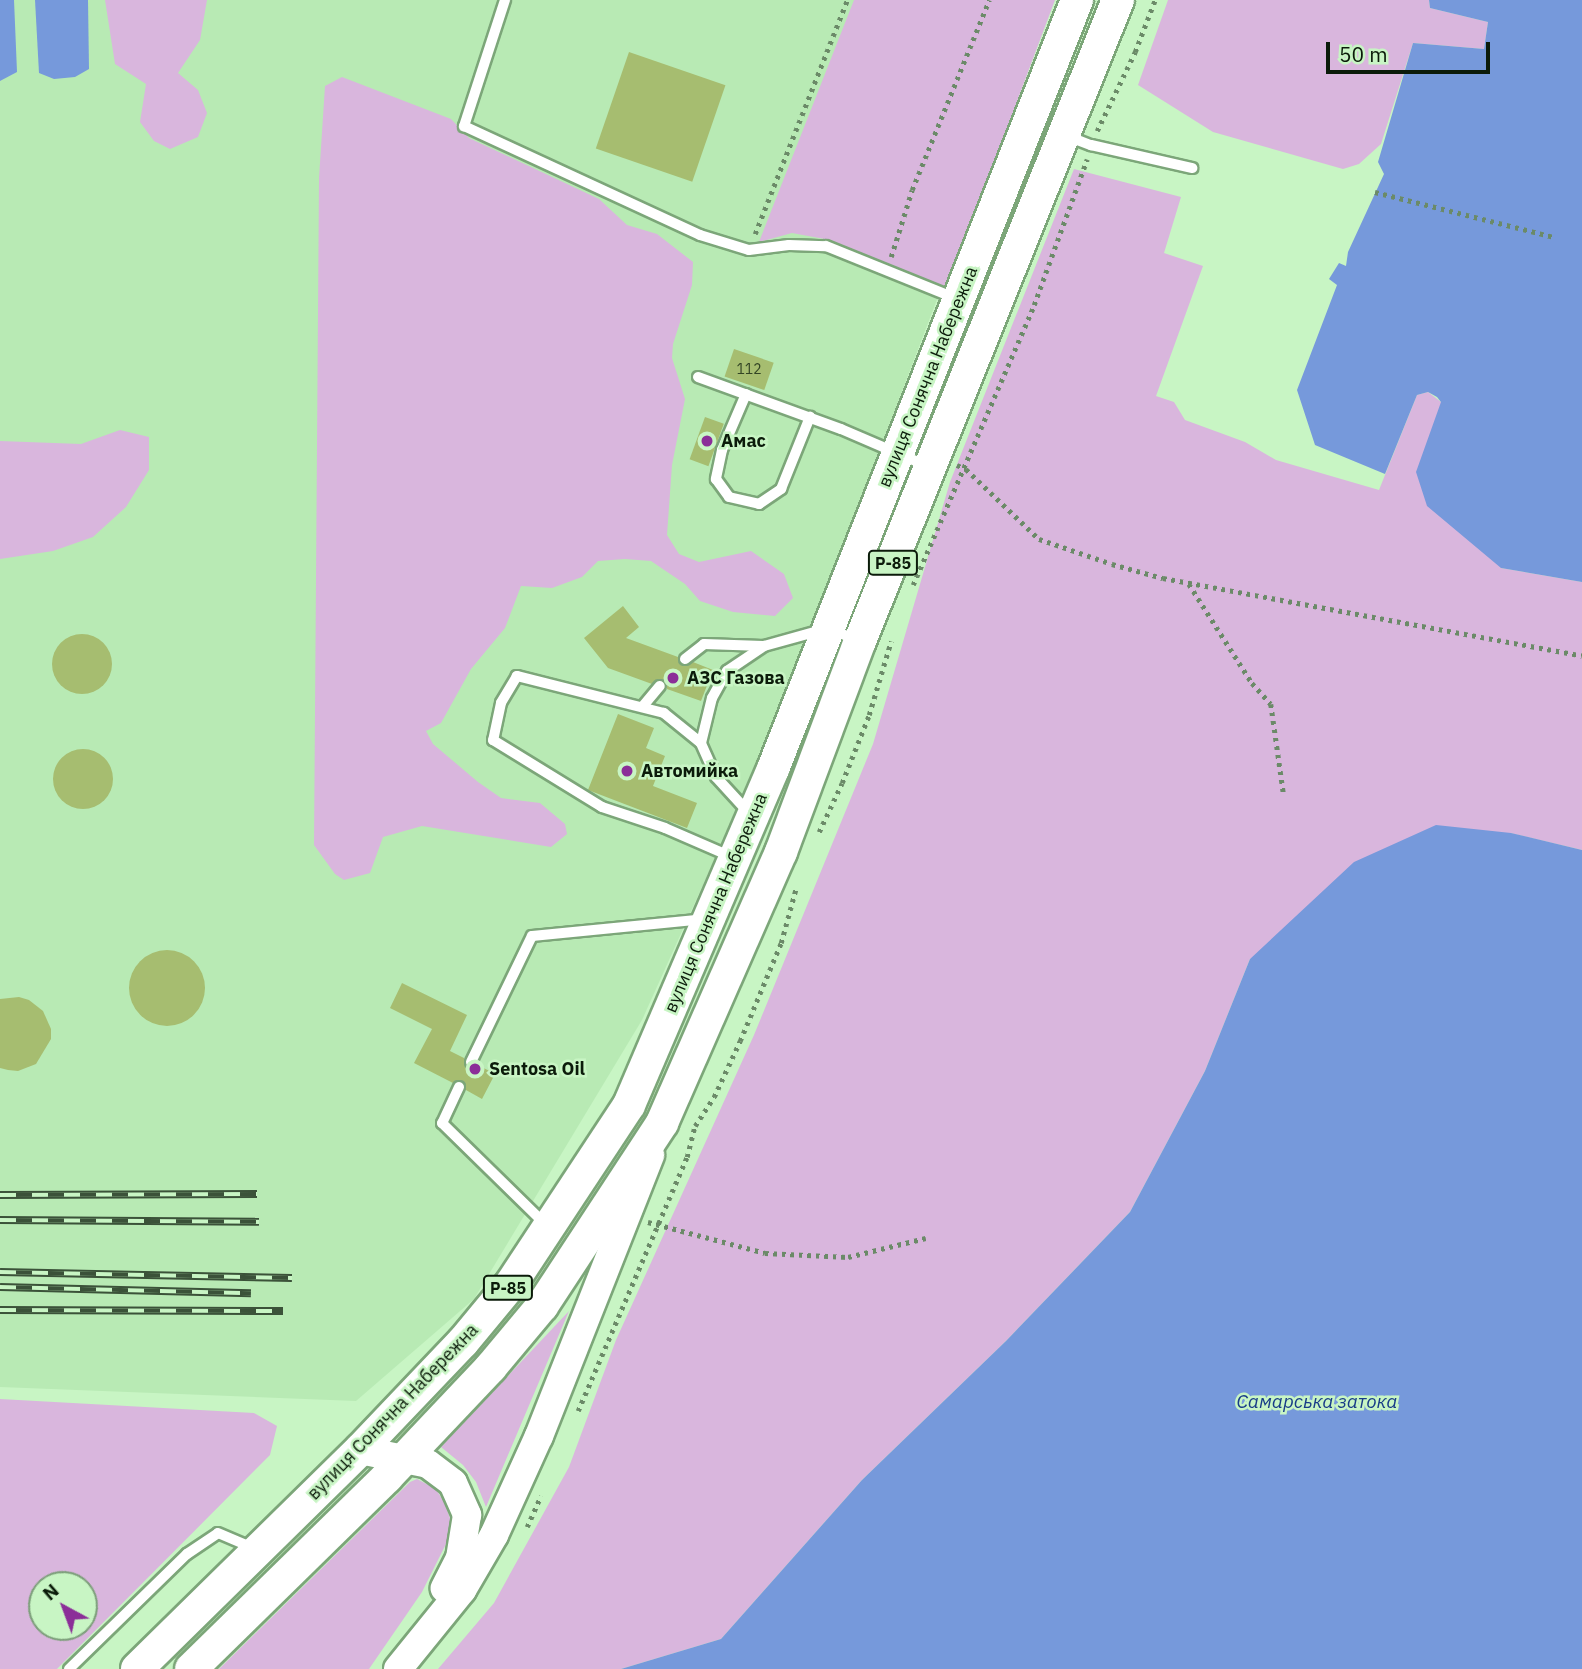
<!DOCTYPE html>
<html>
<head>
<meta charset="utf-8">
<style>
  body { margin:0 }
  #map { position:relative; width:1582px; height:1669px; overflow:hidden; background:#c8f5c4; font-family:"IBM Plex Sans",sans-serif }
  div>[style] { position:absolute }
  .built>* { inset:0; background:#b8eab4 }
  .green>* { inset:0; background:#d9b6dd }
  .water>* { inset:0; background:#7699db }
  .building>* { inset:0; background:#a6bd70; transform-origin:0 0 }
  .round { border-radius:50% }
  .path>* { height:4.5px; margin-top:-2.25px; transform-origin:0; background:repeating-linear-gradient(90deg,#6b8a68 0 3.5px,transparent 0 8.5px) }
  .roads { filter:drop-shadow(2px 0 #7ca679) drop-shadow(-2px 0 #7ca679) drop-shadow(0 2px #7ca679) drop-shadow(0 -2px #7ca679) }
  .lane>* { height:10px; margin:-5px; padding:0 5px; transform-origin:5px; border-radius:5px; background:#fff }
  .secondary>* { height:28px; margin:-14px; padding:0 14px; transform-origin:14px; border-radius:14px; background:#fff }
  .primary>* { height:32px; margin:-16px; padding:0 16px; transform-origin:16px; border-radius:16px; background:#fff }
  .rail>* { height:8px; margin-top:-4px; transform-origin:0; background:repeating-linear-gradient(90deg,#c8f5c4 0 16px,#3b5239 0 32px); box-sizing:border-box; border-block:2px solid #3b5239 }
  .dots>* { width:19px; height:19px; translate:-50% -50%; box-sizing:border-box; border:4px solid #c8f5c4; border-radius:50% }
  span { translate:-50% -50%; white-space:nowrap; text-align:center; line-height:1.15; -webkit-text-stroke:5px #c8f5c4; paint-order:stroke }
  .number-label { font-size:14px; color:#324424 }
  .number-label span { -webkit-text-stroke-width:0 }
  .shield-label span { padding:2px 5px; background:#c8f5c4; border:2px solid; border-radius:5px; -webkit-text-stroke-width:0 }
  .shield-label { font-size:16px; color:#0b1b0a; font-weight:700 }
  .street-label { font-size:18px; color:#0b1b0a }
  .poi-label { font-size:18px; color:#0b1b0a; font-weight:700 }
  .left { translate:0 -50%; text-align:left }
  .water-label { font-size:19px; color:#183c88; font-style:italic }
  .north { position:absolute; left:28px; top:1571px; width:70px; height:70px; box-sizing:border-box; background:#c8f5c4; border:2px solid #7c9e7a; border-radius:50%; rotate:319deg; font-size:19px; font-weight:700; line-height:28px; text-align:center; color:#0b1b0a }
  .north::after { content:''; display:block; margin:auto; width:24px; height:32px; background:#8b2e98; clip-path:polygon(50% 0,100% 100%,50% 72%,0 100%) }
  .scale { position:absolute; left:1326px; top:42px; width:164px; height:32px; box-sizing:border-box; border:4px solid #0b1b0a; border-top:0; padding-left:9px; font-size:21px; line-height:24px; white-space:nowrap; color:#0b1b0a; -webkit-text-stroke:5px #c8f5c4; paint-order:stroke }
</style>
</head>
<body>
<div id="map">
  <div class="built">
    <i style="clip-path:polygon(0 0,1051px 0,775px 725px,642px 1020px,474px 1299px,356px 1401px,0 1387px)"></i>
  </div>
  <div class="green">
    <i style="clip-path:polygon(105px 0,207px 0,200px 40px,178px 73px,198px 90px,207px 113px,198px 137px,170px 149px,154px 141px,140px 122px,146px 84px,115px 64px)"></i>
    <i style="clip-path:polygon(854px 0,1055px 0,947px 288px,830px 240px,792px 233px,759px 242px)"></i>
    <i style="clip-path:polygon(1168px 0,1429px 0,1430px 8px,1488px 22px,1484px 49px,1413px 43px,1381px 144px,1359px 164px,1343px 169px,1213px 132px,1138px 85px)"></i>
    <i style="clip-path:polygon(342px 77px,451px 119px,469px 138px,599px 199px,627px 225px,657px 234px,693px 262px,692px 285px,673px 344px,672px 358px,685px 399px,672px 465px,667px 535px,679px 554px,699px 562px,751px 551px,784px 574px,793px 598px,775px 616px,733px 612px,700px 601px,685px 584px,651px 561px,625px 559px,598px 561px,582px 577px,552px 588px,521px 586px,505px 628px,471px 669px,441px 723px,426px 731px,433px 744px,478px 782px,501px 798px,540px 803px,565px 824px,567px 834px,551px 847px,422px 826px,383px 837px,370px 873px,344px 880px,335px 874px,314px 845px,319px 178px,325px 86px)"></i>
    <i style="clip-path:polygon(1074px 169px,1181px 197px,1164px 253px,1203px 266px,1156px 396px,1174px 402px,1185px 420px,1245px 442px,1276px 460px,1379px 490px,1417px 395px,1428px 392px,1441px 402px,1501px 568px,1582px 582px,1582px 850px,1510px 833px,1250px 959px,1205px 1071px,1130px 1212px,1006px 1341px,862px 1480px,721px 1639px,621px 1669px,438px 1669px,494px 1603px,569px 1467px,616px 1340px,754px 1035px,873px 744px,950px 482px)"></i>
    <i style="clip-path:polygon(120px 430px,149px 437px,149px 470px,126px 507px,93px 537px,53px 551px,0 559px,0 441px,81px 444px)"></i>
    <i style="clip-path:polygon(569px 1311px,486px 1507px,476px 1482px,463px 1465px,441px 1447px)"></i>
    <i style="clip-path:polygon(evenodd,0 1399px,254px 1413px,277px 1426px,270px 1455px,57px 1669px,0 1669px,0 1399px,42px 1585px,84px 1585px,84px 1627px,42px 1627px,42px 1585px)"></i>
    <i style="clip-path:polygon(417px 1479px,436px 1489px,445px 1504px,452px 1524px,450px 1536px,422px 1592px,369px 1669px,219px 1669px,410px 1482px)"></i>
  </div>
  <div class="water">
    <i style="clip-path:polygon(0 0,14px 0,17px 72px,0 81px)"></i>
    <i style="clip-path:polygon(35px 0,88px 0,89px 69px,75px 77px,54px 79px,39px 73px)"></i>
    <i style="clip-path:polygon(1429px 0,1582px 0,1582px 582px,1501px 568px,1427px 506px,1416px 472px,1441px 402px,1437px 397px,1428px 392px,1417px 395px,1385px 474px,1315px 445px,1297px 390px,1337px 285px,1329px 279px,1339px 263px,1346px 266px,1348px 252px,1384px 174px,1378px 162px,1413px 43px,1484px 49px,1488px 22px,1430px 8px)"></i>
    <i style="clip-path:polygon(1436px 825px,1511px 833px,1582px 850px,1582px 1669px,621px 1669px,721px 1639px,862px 1480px,1006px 1341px,1130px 1212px,1205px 1071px,1250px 959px,1354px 862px)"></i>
  </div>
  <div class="building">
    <i style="left:629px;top:52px;width:102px;height:102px;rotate:19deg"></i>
    <i style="left:734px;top:349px;width:42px;height:29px;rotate:19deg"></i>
    <i style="left:705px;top:417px;width:20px;height:45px;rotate:20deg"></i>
    <i style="clip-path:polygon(623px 606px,639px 627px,626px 638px,678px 657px,683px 666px,693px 662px,713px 670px,701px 701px,667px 689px,667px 683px,662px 679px,652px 684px,608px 668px,584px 638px)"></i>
    <i class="round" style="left:52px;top:634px;width:60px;height:60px"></i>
    <i style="clip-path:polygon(618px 714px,654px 728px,646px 748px,665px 756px,653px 786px,697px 803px,687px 828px,588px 790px)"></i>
    <i class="round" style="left:53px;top:749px;width:60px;height:60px"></i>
    <i class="round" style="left:129px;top:950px;width:76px;height:76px"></i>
    <i style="clip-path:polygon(402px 983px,467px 1015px,450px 1051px,464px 1058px,467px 1068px,478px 1065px,495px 1074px,482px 1099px,466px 1090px,463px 1081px,453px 1083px,414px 1063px,432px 1029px,390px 1008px)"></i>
    <i style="clip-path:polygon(19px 997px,29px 1000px,43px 1011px,51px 1029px,51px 1039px,36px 1064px,18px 1071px,8px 1070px,0 1068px,0 999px)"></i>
  </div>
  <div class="path">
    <i style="left:1097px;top:131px;width:88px;rotate:-64.3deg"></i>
    <i style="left:1135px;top:52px;width:56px;rotate:-69deg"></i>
    <i style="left:1375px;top:192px;width:185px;rotate:14.1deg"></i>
    <i style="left:755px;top:234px;width:251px;rotate:-68.5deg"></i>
    <i style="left:891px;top:257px;width:70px;rotate:-72.6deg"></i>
    <i style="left:912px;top:190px;width:205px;rotate:-67.9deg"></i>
    <i style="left:957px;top:465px;width:10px;rotate:24deg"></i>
    <i style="left:966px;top:469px;width:101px;rotate:43.8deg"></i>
    <i style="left:1039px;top:539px;width:77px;rotate:18.9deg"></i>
    <i style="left:1112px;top:564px;width:53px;rotate:15.4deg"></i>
    <i style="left:1163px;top:578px;width:426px;rotate:10.5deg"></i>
    <i style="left:1189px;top:584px;width:117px;rotate:57.5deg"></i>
    <i style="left:1252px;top:683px;width:28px;rotate:48deg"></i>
    <i style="left:1271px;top:704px;width:93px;rotate:82deg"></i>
    <i style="left:913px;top:585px;width:305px;rotate:-66.6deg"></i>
    <i style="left:1034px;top:305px;width:155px;rotate:-70deg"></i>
    <i style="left:819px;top:832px;width:54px;rotate:-64.9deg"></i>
    <i style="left:842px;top:783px;width:73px;rotate:-68.3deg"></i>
    <i style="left:869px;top:715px;width:77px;rotate:-73.4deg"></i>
    <i style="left:648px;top:1222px;width:121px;rotate:14.8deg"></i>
    <i style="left:765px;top:1253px;width:83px;rotate:2.8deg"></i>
    <i style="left:848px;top:1257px;width:80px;rotate:-13.7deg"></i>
    <i style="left:578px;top:1411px;width:276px;rotate:-66.8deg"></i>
    <i style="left:687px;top:1157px;width:32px;rotate:-76deg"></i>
    <i style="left:695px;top:1126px;width:35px;rotate:-57deg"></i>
    <i style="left:714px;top:1097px;width:62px;rotate:-65.1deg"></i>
    <i style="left:740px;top:1041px;width:106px;rotate:-67.3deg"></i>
    <i style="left:781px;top:943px;width:57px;rotate:-74.7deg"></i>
    <i style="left:527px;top:1527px;width:34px;rotate:-66deg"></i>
  </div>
  <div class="roads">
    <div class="lane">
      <i style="left:505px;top:0;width:133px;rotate:108deg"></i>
      <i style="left:464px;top:126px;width:260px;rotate:24.8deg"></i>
      <i style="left:700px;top:235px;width:51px;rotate:17deg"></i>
      <i style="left:749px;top:250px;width:40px;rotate:-7.1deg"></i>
      <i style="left:789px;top:245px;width:37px;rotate:2deg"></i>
      <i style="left:826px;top:246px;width:139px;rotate:22deg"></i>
      <i style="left:1067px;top:136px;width:26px;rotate:21deg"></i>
      <i style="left:1091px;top:145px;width:104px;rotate:12.8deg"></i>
      <i style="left:698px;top:377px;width:152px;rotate:20deg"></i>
      <i style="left:841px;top:429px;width:91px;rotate:23.2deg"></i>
      <i style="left:746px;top:394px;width:61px;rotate:113.2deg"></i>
      <i style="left:722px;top:450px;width:30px;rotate:102deg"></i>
      <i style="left:716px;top:479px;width:22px;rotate:54deg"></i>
      <i style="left:729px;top:497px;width:31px;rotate:13deg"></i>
      <i style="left:759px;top:504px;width:27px;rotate:-34deg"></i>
      <i style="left:781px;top:489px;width:78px;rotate:-68.1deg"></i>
      <i style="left:685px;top:659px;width:24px;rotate:-38deg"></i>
      <i style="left:704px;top:644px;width:59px;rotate:1.9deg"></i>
      <i style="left:643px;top:706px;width:26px;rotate:-50deg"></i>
      <i style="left:701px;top:743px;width:48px;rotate:-141deg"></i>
      <i style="left:664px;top:713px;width:152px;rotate:-165.9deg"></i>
      <i style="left:517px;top:676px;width:31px;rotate:121deg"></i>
      <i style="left:501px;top:703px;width:38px;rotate:102deg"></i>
      <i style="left:493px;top:740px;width:128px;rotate:31.6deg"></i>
      <i style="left:602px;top:807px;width:66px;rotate:18.4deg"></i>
      <i style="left:665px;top:828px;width:73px;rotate:23.4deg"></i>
      <i style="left:750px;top:814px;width:50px;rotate:-132.6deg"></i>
      <i style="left:716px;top:777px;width:37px;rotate:-114deg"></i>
      <i style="left:701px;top:743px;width:46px;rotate:-76.3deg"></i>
      <i style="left:712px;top:698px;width:31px;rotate:-61deg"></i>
      <i style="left:727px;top:671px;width:45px;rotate:-34deg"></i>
      <i style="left:764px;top:646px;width:67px;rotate:-15.5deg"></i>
      <i style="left:829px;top:628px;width:30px;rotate:24deg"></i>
      <i style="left:471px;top:1062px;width:140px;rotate:-64.2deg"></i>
      <i style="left:532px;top:936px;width:173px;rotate:-5.6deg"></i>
      <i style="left:459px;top:1087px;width:40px;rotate:115deg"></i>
      <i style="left:442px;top:1123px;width:144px;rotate:44.4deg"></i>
      <i style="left:69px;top:1669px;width:165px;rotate:-44.3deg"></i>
      <i style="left:187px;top:1554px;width:37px;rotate:-34deg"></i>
      <i style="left:218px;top:1533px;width:39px;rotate:23deg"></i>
    </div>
    <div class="secondary">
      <i style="left:360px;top:1450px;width:69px;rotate:11.6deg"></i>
      <i style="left:428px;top:1464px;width:31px;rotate:37deg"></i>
      <i style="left:453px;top:1483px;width:35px;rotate:66deg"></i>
      <i style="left:467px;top:1515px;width:44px;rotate:99.2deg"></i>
      <i style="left:460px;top:1558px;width:34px;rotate:117deg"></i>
      <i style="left:398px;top:1669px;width:102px;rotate:-51deg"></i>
      <i style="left:462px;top:1590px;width:64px;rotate:-59.8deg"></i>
      <i style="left:494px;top:1535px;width:109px;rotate:-65.6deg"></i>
      <i style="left:539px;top:1436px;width:302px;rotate:-68.4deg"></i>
    </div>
    <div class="primary">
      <i style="left:137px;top:1669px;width:313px;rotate:-44.5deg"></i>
      <i style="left:360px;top:1450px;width:149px;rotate:-46.4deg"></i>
      <i style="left:463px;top:1342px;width:75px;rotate:-50.4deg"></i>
      <i style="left:511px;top:1284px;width:214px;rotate:-56.6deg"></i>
      <i style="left:629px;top:1105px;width:366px;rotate:-66.8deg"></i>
      <i style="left:773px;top:769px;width:827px;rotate:-68.43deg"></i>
      <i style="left:191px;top:1669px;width:274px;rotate:-44.4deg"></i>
      <i style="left:387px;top:1477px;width:151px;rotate:-46.6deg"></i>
      <i style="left:491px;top:1367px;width:80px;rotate:-50.1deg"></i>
      <i style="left:542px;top:1306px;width:219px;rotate:-56.7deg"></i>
      <i style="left:662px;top:1123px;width:296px;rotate:-66.3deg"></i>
      <i style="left:781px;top:852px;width:225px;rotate:-69.5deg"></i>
      <i style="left:860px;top:641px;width:691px;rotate:-68.08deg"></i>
    </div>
  </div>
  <div class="rail">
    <i style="left:0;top:1195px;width:257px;rotate:-0.2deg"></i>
    <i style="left:0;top:1220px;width:259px;rotate:0.4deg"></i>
    <i style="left:0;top:1272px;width:292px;rotate:1.2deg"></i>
    <i style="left:0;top:1287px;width:251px;rotate:1.4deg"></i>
    <i style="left:0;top:1310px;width:283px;rotate:0.2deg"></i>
  </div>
  <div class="dots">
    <i style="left:707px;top:441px;background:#8b2e98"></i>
    <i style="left:673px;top:678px;background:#8b2e98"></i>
    <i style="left:627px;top:771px;background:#8b2e98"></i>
    <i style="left:475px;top:1069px;background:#8b2e98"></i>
  </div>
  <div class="number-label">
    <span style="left:749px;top:369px">112</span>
  </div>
  <div class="shield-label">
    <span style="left:893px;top:563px">Р-85</span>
    <span style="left:508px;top:1288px">Р-85</span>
  </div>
  <div class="street-label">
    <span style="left:928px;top:377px;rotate:-68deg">вулиця Сонячна Набережна</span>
    <span style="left:716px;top:903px;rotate:-67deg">вулиця Сонячна Набережна</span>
    <span style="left:393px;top:1412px;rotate:-46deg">вулиця Сонячна Набережна</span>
  </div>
  <div class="poi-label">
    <span class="left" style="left:721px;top:441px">Амас</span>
    <span class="left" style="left:687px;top:678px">АЗС Газова</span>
    <span class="left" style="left:641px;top:771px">Автомийка</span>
    <span class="left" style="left:489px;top:1069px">Sentosa Oil</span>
  </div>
  <div class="water-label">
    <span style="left:1317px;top:1402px">Самарська затока</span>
  </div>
  <div class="north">N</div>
  <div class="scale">50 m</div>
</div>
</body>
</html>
